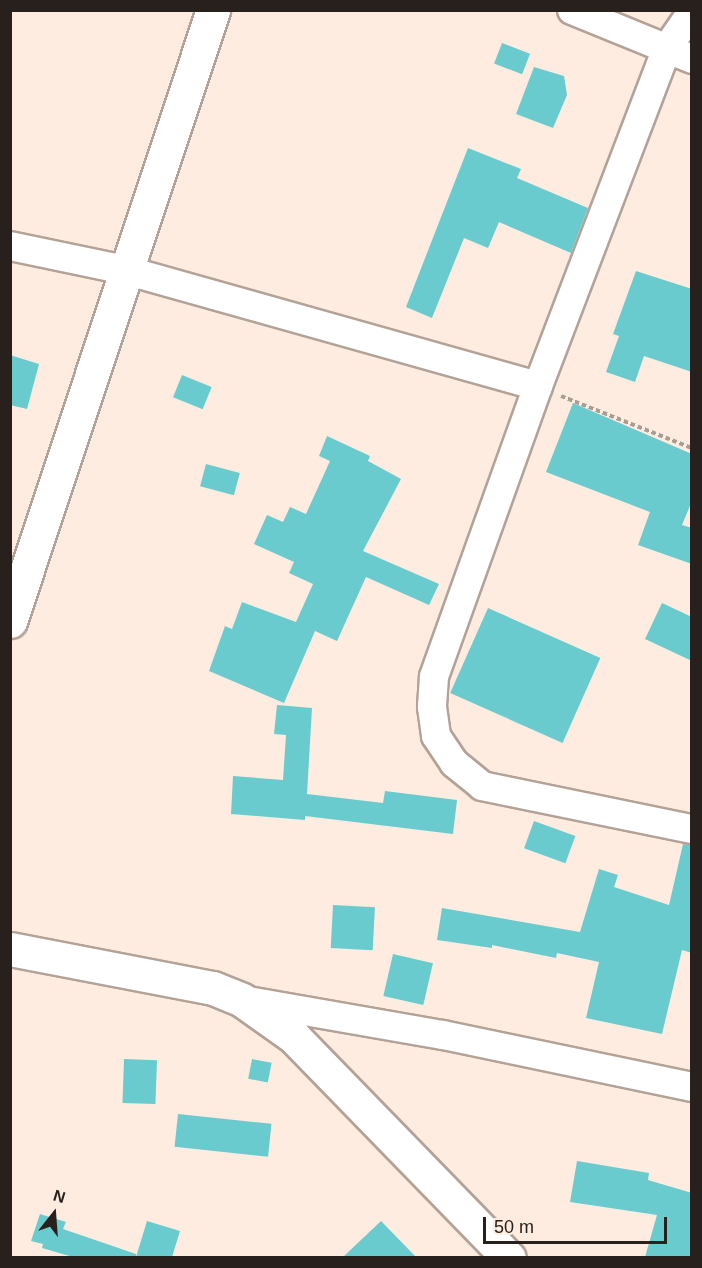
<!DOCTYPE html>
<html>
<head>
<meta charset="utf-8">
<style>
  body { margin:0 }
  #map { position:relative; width:702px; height:1268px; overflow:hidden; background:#feece0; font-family:Arial,sans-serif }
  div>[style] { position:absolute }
  .building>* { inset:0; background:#6acbcf; transform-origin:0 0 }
  .path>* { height:4px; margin-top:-2px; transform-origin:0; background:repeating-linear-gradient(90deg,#a99c93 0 4.5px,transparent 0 7.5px) }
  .roads { filter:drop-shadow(2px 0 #b3a297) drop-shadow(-2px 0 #b3a297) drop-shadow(0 2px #b3a297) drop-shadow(0 -2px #b3a297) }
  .street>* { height:28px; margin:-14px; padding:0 14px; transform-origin:14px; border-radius:14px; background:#fff }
  .secondary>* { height:33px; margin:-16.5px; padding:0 16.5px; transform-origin:16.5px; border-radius:16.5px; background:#fff }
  span { translate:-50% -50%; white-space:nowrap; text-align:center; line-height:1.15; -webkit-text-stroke:4.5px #feece0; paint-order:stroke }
  .frame { position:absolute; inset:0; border:12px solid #27201c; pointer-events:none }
  .north { position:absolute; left:24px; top:1184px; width:60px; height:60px; -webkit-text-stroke:4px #feece0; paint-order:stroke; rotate:17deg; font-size:16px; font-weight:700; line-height:24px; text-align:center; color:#27201c }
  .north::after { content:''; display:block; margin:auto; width:21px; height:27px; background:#27201c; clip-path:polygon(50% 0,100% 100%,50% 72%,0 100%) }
  .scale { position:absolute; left:483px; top:1217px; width:184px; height:27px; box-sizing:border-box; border:3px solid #27201c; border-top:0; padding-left:8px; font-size:18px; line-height:21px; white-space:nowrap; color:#27201c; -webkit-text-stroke:4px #feece0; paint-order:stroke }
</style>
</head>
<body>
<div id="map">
  <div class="building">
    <i style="left:502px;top:43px;width:30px;height:22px;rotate:21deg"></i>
    <i style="clip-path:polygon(534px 67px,564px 76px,567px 95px,553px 128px,516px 114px)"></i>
    <i style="clip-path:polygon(468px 148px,521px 169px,517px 178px,588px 208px,571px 253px,499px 222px,488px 248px,464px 238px,432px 318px,406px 307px)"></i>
    <i style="clip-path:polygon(636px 271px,692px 289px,692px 372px,644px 356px,635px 382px,606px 372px,619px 336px,613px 334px)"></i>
    <i style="clip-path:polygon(10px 355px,39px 364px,27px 409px,10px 405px)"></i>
    <i style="left:182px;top:375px;width:32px;height:24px;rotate:22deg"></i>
    <i style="clip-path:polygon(573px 403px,692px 454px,692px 501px,682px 525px,692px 528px,692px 564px,638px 545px,650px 512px,546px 472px)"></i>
    <i style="clip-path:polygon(327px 436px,370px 456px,368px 461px,401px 479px,363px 551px,439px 584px,429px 605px,366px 577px,337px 641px,315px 631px,284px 703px,209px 671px,225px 626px,232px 629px,242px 602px,296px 622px,313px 584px,289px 573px,294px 562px,254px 544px,267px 515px,283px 522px,290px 507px,306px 514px,330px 461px,319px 456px)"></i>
    <i style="left:206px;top:464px;width:35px;height:23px;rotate:15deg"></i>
    <i style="clip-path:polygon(662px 603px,692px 617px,692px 661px,645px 639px)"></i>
    <i style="left:488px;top:608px;width:123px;height:93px;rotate:24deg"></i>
    <i style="clip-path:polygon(277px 705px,312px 708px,307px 794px,383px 803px,385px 791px,457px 800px,453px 834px,305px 816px,305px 820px,231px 814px,233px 776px,283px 780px,286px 735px,274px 734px)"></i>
    <i style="left:534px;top:821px;width:44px;height:29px;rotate:20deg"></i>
    <i style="clip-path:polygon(683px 844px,692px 845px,692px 953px,682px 950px,662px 1034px,586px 1018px,599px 962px,557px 953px,556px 958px,492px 945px,492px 948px,437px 940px,442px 908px,580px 932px,599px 869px,618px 875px,614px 887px,669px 905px)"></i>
    <i style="left:333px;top:905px;width:42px;height:43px;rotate:3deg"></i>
    <i style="left:393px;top:954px;width:41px;height:43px;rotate:13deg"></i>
    <i style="left:124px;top:1059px;width:33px;height:44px;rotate:2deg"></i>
    <i style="left:252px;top:1059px;width:20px;height:20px;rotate:11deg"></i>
    <i style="left:178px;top:1114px;width:94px;height:33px;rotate:6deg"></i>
    <i style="clip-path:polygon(577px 1161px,649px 1173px,648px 1180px,692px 1193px,692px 1257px,645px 1257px,657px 1215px,570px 1202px)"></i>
    <i style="clip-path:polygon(40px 1214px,66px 1222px,63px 1229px,136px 1254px,136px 1257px,73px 1257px,42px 1248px,43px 1244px,31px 1241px)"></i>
    <i style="clip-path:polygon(147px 1221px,180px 1231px,172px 1257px,136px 1257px)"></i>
    <i style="clip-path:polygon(381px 1221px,416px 1257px,343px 1257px)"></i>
  </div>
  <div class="path">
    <i style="left:561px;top:396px;width:141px;rotate:21.7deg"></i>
  </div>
  <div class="roads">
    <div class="street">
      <i style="left:572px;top:10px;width:130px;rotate:22.2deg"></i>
      <i style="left:692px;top:12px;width:44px;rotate:124.8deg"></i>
      <i style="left:667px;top:48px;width:362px;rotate:110.9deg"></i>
      <i style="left:538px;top:386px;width:309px;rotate:109.7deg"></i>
      <i style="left:434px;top:677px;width:30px;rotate:94deg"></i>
      <i style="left:432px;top:707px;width:29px;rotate:82deg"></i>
      <i style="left:436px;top:736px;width:32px;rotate:56deg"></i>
      <i style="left:454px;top:763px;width:36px;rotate:39deg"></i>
      <i style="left:482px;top:786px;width:214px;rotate:11.6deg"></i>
      <i style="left:10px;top:246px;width:117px;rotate:11.8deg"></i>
      <i style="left:125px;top:270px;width:429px;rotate:15.7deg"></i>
      <i style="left:242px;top:1000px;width:204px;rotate:9.9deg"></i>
      <i style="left:443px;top:1035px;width:254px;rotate:11.8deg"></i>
    </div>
    <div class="secondary">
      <i style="left:10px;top:621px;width:644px;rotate:-71.62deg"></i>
      <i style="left:10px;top:949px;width:207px;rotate:10.9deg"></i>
      <i style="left:213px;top:988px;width:31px;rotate:22deg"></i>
      <i style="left:242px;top:1000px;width:64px;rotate:35.4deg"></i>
      <i style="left:294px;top:1037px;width:308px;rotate:45.8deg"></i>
    </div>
  </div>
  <div class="frame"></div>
  <div class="north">N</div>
  <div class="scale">50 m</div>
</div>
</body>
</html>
